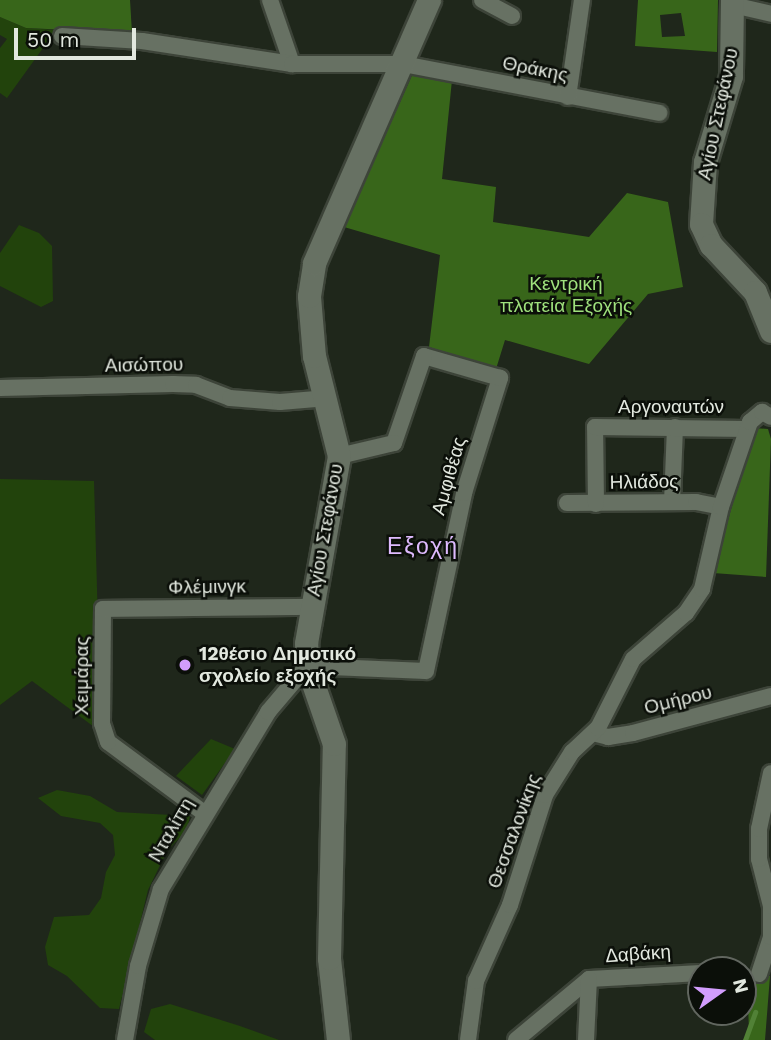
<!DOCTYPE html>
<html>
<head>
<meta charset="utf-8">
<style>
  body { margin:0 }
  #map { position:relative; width:771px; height:1040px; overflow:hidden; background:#1f271b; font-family:"Work Sans",sans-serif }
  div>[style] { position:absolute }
  .green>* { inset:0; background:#22430c }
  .forest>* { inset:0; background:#38661a }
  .stream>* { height:5px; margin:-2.5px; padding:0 2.5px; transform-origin:2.5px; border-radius:2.5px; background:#518136 }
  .roads { filter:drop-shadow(2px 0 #3d4439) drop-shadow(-2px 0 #3d4439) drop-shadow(0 2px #3d4439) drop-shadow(0 -2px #3d4439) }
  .street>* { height:16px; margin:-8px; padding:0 8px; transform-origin:8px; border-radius:8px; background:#677163 }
  .secondary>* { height:23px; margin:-11.5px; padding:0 11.5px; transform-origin:11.5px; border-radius:11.5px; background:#677163 }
  .dots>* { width:19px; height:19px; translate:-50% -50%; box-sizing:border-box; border:4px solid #0b0f09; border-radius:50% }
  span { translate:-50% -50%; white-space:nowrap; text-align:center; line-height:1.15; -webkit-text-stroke:5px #0b0f09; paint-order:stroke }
  .street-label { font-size:19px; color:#e2e8df }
  .park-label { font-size:19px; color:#9fe17d }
  .poi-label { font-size:19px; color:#e2e8df; font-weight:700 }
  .left { translate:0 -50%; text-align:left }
  .quarter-label { font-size:23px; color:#debafe; letter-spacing:2px }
  .north { position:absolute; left:687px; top:956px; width:70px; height:70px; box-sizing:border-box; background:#0b0f09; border:2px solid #61665f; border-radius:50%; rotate:75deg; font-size:19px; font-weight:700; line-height:28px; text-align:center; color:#e2e8df }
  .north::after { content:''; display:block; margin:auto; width:24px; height:32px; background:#d29dfd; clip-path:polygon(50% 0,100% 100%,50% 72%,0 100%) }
  .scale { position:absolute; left:14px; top:28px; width:122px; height:32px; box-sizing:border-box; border:4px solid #e2e8df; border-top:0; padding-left:9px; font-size:21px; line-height:24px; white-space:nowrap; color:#e2e8df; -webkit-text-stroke:5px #0b0f09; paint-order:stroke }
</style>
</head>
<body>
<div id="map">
  <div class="green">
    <i style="clip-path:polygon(0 17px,26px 28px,56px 30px,7px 98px,0 93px,0 48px,7px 39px,0 35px)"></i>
    <i style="clip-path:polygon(19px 225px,39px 233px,52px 246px,53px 301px,41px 307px,0 286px,0 253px)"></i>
    <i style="clip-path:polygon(0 479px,94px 481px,101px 732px,32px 681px,0 705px)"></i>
    <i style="clip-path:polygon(211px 739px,235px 749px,202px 795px,176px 776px)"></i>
    <i style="clip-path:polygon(57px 790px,90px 796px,117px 812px,190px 816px,187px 830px,167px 851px,148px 890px,119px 1009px,100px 1008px,67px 976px,48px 965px,45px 947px,54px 917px,89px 915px,101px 898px,106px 872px,115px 855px,113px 835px,100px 823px,61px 816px,38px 798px)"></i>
    <i style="clip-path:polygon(170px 1004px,240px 1026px,279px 1040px,155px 1040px,144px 1032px,151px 1009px)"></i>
  </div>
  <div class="forest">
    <i style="clip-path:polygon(0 0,130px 0,132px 33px,26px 28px,0 17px)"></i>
    <i style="clip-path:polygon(evenodd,638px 0,718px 0,717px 52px,635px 46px,638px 0,681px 13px,685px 36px,662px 37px,660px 15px,681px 13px)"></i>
    <i style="clip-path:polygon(413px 73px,452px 80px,442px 179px,496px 187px,493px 222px,589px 237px,627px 193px,668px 202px,683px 287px,648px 294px,589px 364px,505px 340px,496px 369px,429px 347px,440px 255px,344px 227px)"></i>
    <i style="clip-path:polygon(754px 428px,768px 429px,771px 439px,766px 577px,713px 573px)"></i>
    <i style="clip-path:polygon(747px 975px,770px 976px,765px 1040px,743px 1040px,749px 1032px)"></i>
  </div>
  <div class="stream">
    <i style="left:745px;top:1040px;width:30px;rotate:-70deg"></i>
  </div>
  <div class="roads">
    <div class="street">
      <i style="left:270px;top:0;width:68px;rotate:71deg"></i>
      <i style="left:482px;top:0;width:34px;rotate:28deg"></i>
      <i style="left:733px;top:5px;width:39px;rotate:13deg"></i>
      <i style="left:62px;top:36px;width:80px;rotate:3.6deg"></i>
      <i style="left:142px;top:41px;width:152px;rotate:8.7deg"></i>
      <i style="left:292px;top:64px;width:111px"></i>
      <i style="left:403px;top:64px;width:261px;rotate:10.8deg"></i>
      <i style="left:568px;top:97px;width:98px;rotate:-81.8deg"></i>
      <i style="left:0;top:388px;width:173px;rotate:-1.3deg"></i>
      <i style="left:173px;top:384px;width:23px;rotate:2deg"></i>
      <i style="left:196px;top:385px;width:36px;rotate:21deg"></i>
      <i style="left:230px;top:398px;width:50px;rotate:4.6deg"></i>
      <i style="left:280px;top:402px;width:48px;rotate:-4.8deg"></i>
      <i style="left:672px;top:502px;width:75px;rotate:-87.7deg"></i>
      <i style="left:567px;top:503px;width:129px;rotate:-0.4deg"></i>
      <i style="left:696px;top:502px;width:25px;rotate:11deg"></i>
      <i style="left:596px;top:504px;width:77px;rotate:-90.7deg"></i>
      <i style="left:595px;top:427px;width:152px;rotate:0.8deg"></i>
      <i style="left:593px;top:733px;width:16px;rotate:15deg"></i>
      <i style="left:608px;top:737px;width:25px;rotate:-9deg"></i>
      <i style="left:633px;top:733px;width:143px;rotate:-15deg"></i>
      <i style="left:204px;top:813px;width:119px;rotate:-143.5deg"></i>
      <i style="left:108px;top:742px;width:20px;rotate:-108deg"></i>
      <i style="left:102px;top:723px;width:114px;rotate:-89.5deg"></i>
      <i style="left:103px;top:609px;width:208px;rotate:-0.6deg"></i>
      <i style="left:759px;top:974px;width:39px;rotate:-72deg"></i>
      <i style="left:771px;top:937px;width:31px;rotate:-90deg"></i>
      <i style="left:771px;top:906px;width:49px;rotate:-104.3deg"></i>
      <i style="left:759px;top:859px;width:30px;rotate:-90deg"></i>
      <i style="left:759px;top:829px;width:57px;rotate:-77.9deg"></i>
      <i style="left:125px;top:1040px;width:75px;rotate:-80deg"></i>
      <i style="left:138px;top:966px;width:80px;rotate:-73.4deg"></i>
      <i style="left:161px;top:889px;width:207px;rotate:-58.8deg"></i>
      <i style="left:268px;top:712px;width:60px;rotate:-49.7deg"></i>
      <i style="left:307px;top:666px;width:119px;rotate:2.4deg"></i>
      <i style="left:426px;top:671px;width:182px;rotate:-77.9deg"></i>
      <i style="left:464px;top:493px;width:121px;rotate:-72.6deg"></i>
      <i style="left:500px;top:378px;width:79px;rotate:-163.9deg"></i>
      <i style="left:424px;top:356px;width:92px;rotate:109deg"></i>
      <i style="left:394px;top:443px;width:57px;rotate:166.7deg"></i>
      <i style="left:468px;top:1040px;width:60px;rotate:-82.3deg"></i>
      <i style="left:476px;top:981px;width:83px;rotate:-65.9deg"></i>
      <i style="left:510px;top:905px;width:115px;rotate:-72.3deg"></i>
      <i style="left:545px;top:795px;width:51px;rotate:-57.9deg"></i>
      <i style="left:572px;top:752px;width:35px;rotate:-43deg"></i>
      <i style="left:598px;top:728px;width:77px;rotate:-63.1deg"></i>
      <i style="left:633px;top:659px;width:70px;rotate:-41deg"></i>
      <i style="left:686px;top:613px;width:29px;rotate:-56deg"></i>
      <i style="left:702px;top:589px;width:84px;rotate:-77deg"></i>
      <i style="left:721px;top:507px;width:90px;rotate:-71.2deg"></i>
      <i style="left:750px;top:422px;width:16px;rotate:-40deg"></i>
      <i style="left:762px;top:412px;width:10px;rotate:29deg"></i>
      <i style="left:516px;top:1040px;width:95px;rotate:-39.9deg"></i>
      <i style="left:589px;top:979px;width:112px;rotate:-3.1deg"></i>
      <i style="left:586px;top:1040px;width:61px;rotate:-87.2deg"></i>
    </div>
    <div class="secondary">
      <i style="left:732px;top:0;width:76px;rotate:90.8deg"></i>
      <i style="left:731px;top:76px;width:90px;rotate:106.8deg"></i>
      <i style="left:705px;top:162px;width:62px;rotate:93.7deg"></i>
      <i style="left:701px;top:224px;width:23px;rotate:65deg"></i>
      <i style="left:711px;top:245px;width:64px;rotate:46.9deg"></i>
      <i style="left:755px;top:292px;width:42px;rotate:67.7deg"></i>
      <i style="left:338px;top:1040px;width:82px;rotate:-96.3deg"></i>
      <i style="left:329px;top:958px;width:214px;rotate:-88.7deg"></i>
      <i style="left:334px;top:744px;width:83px;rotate:-109.1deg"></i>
      <i style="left:307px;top:666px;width:23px;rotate:-92deg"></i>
      <i style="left:306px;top:643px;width:190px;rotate:-80deg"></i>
      <i style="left:339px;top:456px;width:103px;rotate:-104deg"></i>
      <i style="left:314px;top:356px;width:60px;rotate:-94.8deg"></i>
      <i style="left:309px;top:296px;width:33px;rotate:-81deg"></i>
      <i style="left:314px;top:263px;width:287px;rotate:-66.4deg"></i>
    </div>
  </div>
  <div class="dots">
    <i style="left:185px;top:665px;background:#d29dfd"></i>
  </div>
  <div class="street-label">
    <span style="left:535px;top:69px;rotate:11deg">Θράκης</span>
    <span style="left:718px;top:114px;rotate:-78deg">Αγίου Στεφάνου</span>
    <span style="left:144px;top:365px;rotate:-1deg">Αισώπου</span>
    <span style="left:671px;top:407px">Αργοναυτών</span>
    <span style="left:449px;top:476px;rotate:-74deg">Αμφιθέας</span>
    <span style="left:644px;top:482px;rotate:-1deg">Ηλιάδος</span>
    <span style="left:325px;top:530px;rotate:-80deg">Αγίου Στεφάνου</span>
    <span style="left:207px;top:587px;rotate:-1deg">Φλέμινγκ</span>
    <span style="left:82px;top:676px;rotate:-90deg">Χειμάρας</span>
    <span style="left:678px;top:700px;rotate:-14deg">Ομήρου</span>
    <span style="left:171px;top:830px;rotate:-60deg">Νταλίπη</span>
    <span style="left:514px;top:831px;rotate:-70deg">Θεσσαλονίκης</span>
    <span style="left:638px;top:954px;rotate:-4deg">Δαβάκη</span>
  </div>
  <div class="park-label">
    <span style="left:566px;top:295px">Κεντρική<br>πλατεία Εξοχής</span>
  </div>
  <div class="poi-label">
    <span class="left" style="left:199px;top:665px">12θέσιο Δημοτικό<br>σχολείο εξοχής</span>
  </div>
  <div class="quarter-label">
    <span style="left:423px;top:547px">Εξοχή</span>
  </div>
  <div class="north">N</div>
  <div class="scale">50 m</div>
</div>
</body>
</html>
